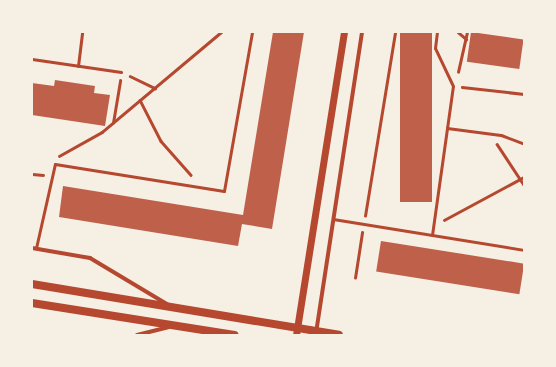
<!DOCTYPE html>
<html>
<head>
<meta charset="utf-8">
<style>
  body { margin:0 }
  #map { position:relative; width:556px; height:367px; overflow:hidden; background:#f6efe4; font-family:Lato,sans-serif }
  div>[style] { position:absolute }
  .building>* { inset:0; background:#bf614a; transform-origin:0 0 }
  .path>* { height:2.5px; margin:-1.25px; padding:0 1.25px; transform-origin:1.25px; border-radius:1.25px; background:#b5482f }
  .service>* { height:3px; margin:-1.5px; padding:0 1.5px; transform-origin:1.5px; border-radius:1.5px; background:#b5482f }
  .minor>* { height:4px; margin:-2px; padding:0 2px; transform-origin:2px; border-radius:2px; background:#b5482f }
  .tertiary>* { height:7px; margin:-3.5px; padding:0 3.5px; transform-origin:3.5px; border-radius:3.5px; background:#b5482f }
  .secondary>* { height:8px; margin:-4px; padding:0 4px; transform-origin:4px; border-radius:4px; background:#b5482f }
  span { translate:-50% -50%; white-space:nowrap; text-align:center; line-height:1.15; -webkit-text-stroke:3.5px #f6efe4; paint-order:stroke }
  .frame { position:absolute; inset:0; border:33px solid #f6efe4; pointer-events:none }
</style>
</head>
<body>
<div id="map">
  <div class="building">
    <i style="clip-path:polygon(273px 32px,304px 32px,272px 229px,242px 224px,238px 246px,59px 217px,63px 186px,243px 215px)"></i>
    <i style="left:400px;top:32px;width:32px;height:170px"></i>
    <i style="left:471px;top:32px;width:53px;height:30px;rotate:8deg"></i>
    <i style="clip-path:polygon(55px 80px,95px 86px,94px 93px,110px 95px,105px 126px,32px 115px,32px 83px,54px 86px)"></i>
    <i style="left:381px;top:241px;width:145px;height:31px;rotate:9deg"></i>
  </div>
  <div class="path">
    <i style="left:458px;top:32px;width:11px;rotate:41deg"></i>
    <i style="left:458px;top:72px;width:41px;rotate:-77.3deg"></i>
    <i style="left:130px;top:76px;width:28px;rotate:26deg"></i>
    <i style="left:462px;top:87px;width:62px;rotate:6.4deg"></i>
    <i style="left:140px;top:100px;width:46px;rotate:62.9deg"></i>
    <i style="left:161px;top:141px;width:45px;rotate:48.6deg"></i>
    <i style="left:113px;top:123px;width:43px;rotate:-80.5deg"></i>
    <i style="left:497px;top:144px;width:49px;rotate:56.6deg"></i>
    <i style="left:59px;top:156px;width:49px;rotate:-29.2deg"></i>
    <i style="left:102px;top:132px;width:155px;rotate:-40deg"></i>
    <i style="left:32px;top:174px;width:11px;rotate:5deg"></i>
    <i style="left:365px;top:216px;width:186px;rotate:-80.7deg"></i>
    <i style="left:444px;top:220px;width:91px;rotate:-28.3deg"></i>
    <i style="left:355px;top:278px;width:46px;rotate:-81.2deg"></i>
  </div>
  <div class="service">
    <i style="left:32px;top:59px;width:90px;rotate:8.3deg"></i>
    <i style="left:78px;top:66px;width:34px;rotate:-83deg"></i>
    <i style="left:447px;top:128px;width:54px;rotate:7.4deg"></i>
    <i style="left:501px;top:135px;width:25px;rotate:21deg"></i>
    <i style="left:333px;top:219px;width:193px;rotate:9.2deg"></i>
    <i style="left:432px;top:235px;width:150px;rotate:-82deg"></i>
    <i style="left:453px;top:86px;width:42px;rotate:-115.3deg"></i>
    <i style="left:435px;top:48px;width:16px;rotate:-83deg"></i>
    <i style="left:36px;top:248px;width:86px;rotate:-77.3deg"></i>
    <i style="left:55px;top:164px;width:171px;rotate:9.1deg"></i>
    <i style="left:224px;top:191px;width:161px;rotate:-80deg"></i>
  </div>
  <div class="minor">
    <i style="left:32px;top:248px;width:59px;rotate:9.8deg"></i>
    <i style="left:90px;top:258px;width:90px;rotate:30.9deg"></i>
    <i style="left:316px;top:333px;width:304px;rotate:-81.3deg"></i>
    <i style="left:137px;top:335px;width:32px;rotate:-14deg"></i>
  </div>
  <div class="tertiary">
    <i style="left:296px;top:335px;width:307px;rotate:-81deg"></i>
  </div>
  <div class="secondary">
    <i style="left:32px;top:284px;width:311px;rotate:9.4deg"></i>
    <i style="left:32px;top:303px;width:205px;rotate:9deg"></i>
  </div>
  <div class="frame"></div>
</div>
</body>
</html>
